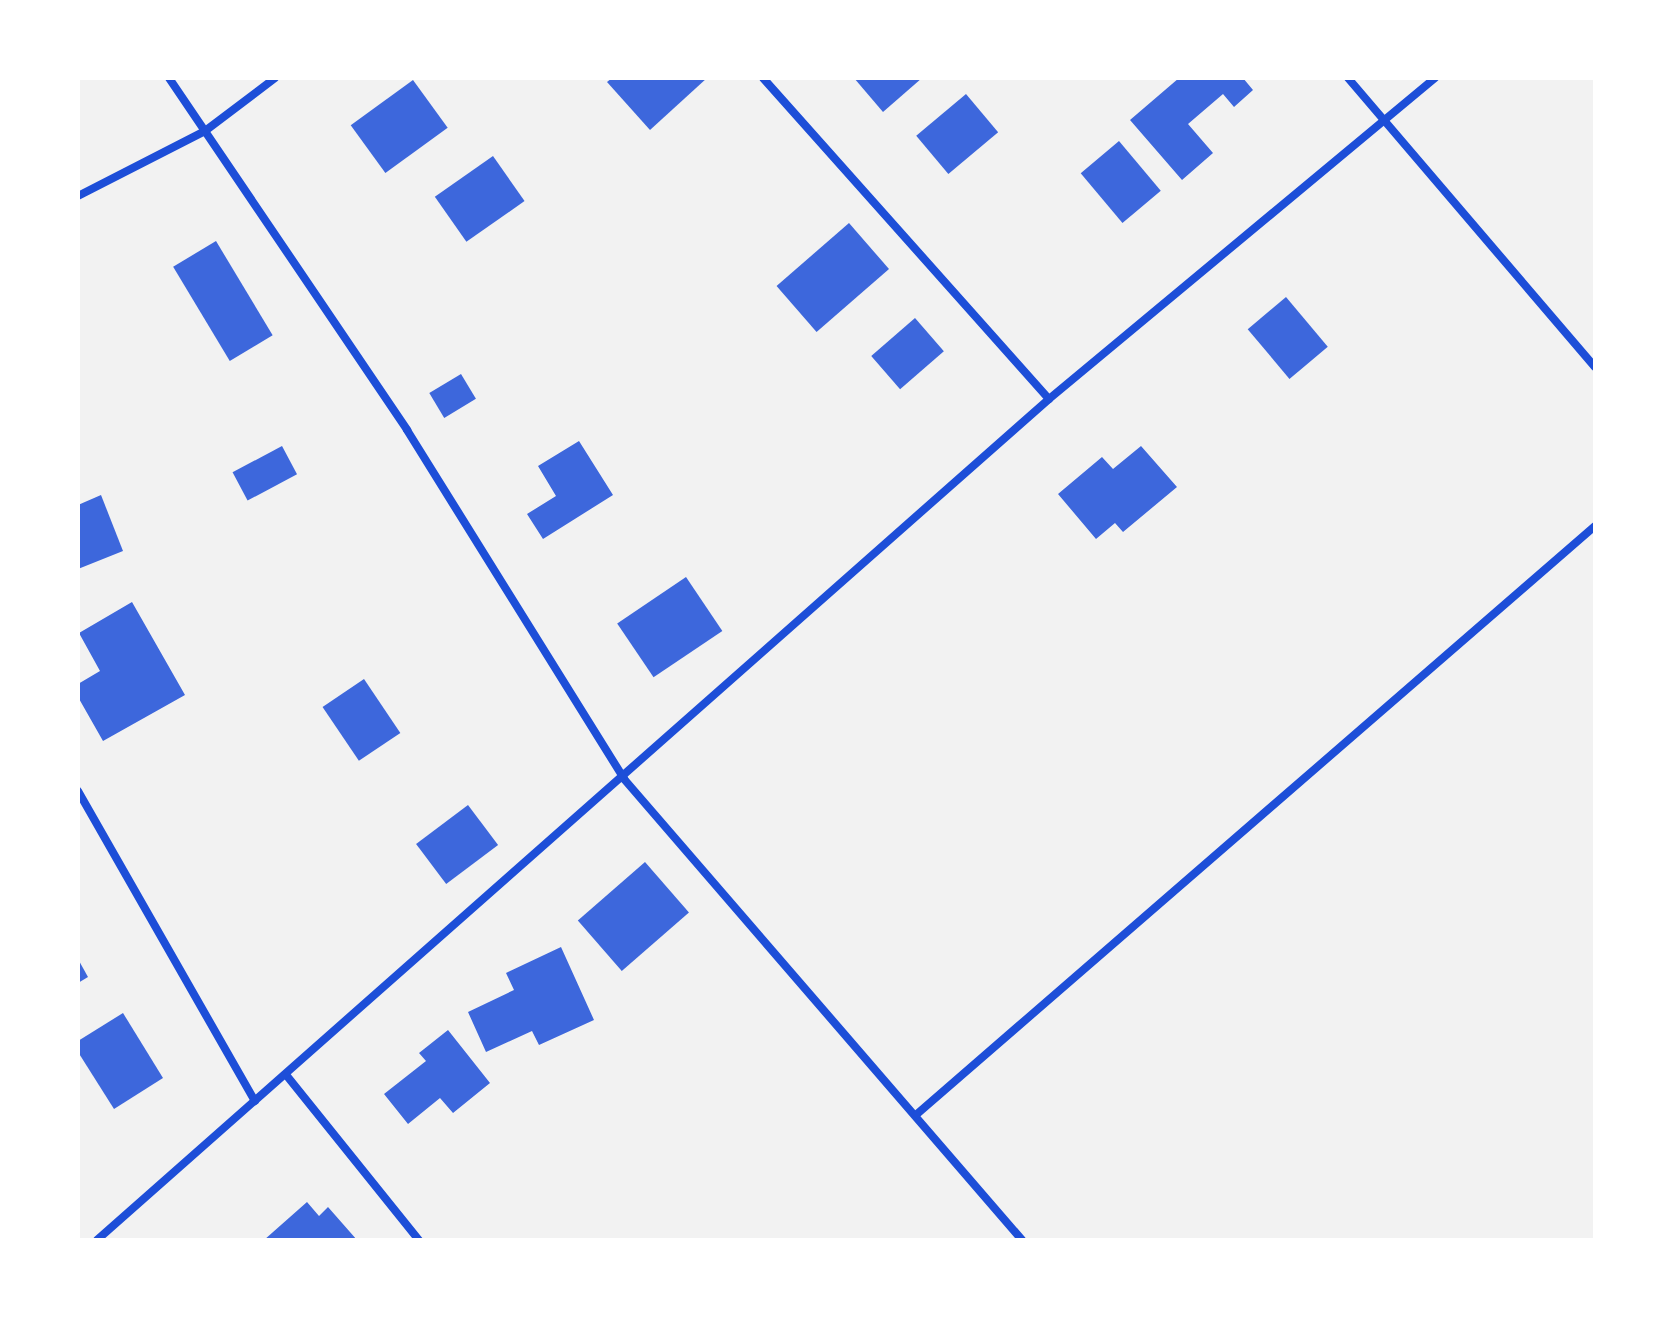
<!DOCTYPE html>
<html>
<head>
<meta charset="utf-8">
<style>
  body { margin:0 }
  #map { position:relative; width:1673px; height:1318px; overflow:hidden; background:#f2f2f2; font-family:Inter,sans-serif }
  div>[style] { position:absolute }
  .building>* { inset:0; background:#3d67dc; transform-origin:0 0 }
  .minor>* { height:8px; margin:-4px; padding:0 4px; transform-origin:4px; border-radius:4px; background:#1d4ed8 }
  span { translate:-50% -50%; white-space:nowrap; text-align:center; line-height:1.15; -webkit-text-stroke:6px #fff; paint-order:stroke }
  .frame { position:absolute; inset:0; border:80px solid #fff; pointer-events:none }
</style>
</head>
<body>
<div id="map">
  <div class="building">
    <i style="clip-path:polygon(612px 78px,707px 78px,650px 130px,607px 82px)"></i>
    <i style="clip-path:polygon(854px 78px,922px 78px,883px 112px)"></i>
    <i style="clip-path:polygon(1179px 78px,1243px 78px,1253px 90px,1234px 107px,1223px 94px,1188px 124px,1213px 153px,1182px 180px,1130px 120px)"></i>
    <i style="left:413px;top:80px;width:59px;height:77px;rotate:54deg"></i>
    <i style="left:966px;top:94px;width:50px;height:65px;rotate:50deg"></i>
    <i style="left:1119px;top:141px;width:65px;height:50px;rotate:50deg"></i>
    <i style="left:493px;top:156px;width:55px;height:71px;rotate:55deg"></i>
    <i style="left:849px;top:223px;width:61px;height:96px;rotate:49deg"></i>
    <i style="left:216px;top:241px;width:110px;height:50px;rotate:59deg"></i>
    <i style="left:1286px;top:297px;width:65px;height:50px;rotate:50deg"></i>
    <i style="left:915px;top:318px;width:44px;height:58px;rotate:49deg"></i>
    <i style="left:461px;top:374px;width:29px;height:37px;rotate:59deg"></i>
    <i style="clip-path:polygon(579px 441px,613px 495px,543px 539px,527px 514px,556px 496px,538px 466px)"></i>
    <i style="left:282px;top:446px;width:32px;height:56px;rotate:62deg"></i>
    <i style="clip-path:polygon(1141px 446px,1177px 487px,1123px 532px,1115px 523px,1096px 539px,1058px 494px,1102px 457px,1113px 469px)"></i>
    <i style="clip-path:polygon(101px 495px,123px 551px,78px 569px,78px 505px)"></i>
    <i style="left:686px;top:577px;width:65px;height:83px;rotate:56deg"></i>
    <i style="clip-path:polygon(132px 602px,185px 695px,103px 741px,78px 697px,78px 684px,100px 671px,79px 633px)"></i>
    <i style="left:364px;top:679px;width:65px;height:50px;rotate:56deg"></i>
    <i style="left:468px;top:805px;width:50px;height:65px;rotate:53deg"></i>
    <i style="left:645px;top:862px;width:67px;height:89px;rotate:49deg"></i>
    <i style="clip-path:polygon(561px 947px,594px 1020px,539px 1045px,532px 1031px,486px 1052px,468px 1012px,514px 990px,506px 973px)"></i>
    <i style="clip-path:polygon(78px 959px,88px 977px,78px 983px)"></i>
    <i style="clip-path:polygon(123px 1013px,163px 1078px,114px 1109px,78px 1052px,78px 1041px)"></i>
    <i style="clip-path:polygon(448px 1030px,490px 1083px,453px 1113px,440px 1098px,408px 1124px,384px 1094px,426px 1061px,419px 1053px)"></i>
    <i style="clip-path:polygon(307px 1202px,319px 1216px,328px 1207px,357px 1240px,264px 1240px)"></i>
  </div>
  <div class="minor">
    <i style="left:169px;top:78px;width:425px;rotate:55.9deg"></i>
    <i style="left:407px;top:430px;width:411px;rotate:58.1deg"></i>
    <i style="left:624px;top:779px;width:609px;rotate:49.19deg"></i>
    <i style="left:763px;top:78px;width:430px;rotate:48.3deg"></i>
    <i style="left:1348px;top:78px;width:380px;rotate:49.5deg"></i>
    <i style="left:78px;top:196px;width:143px;rotate:-27.1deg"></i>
    <i style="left:205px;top:131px;width:88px;rotate:-37.1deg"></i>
    <i style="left:78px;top:791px;width:357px;rotate:60.3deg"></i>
    <i style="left:287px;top:1076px;width:211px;rotate:51.2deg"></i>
    <i style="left:917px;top:1114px;width:897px;rotate:-40.93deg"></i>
    <i style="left:97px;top:1240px;width:1270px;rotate:-41.46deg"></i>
    <i style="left:1049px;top:399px;width:502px;rotate:-39.75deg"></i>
  </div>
  <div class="frame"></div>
</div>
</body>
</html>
